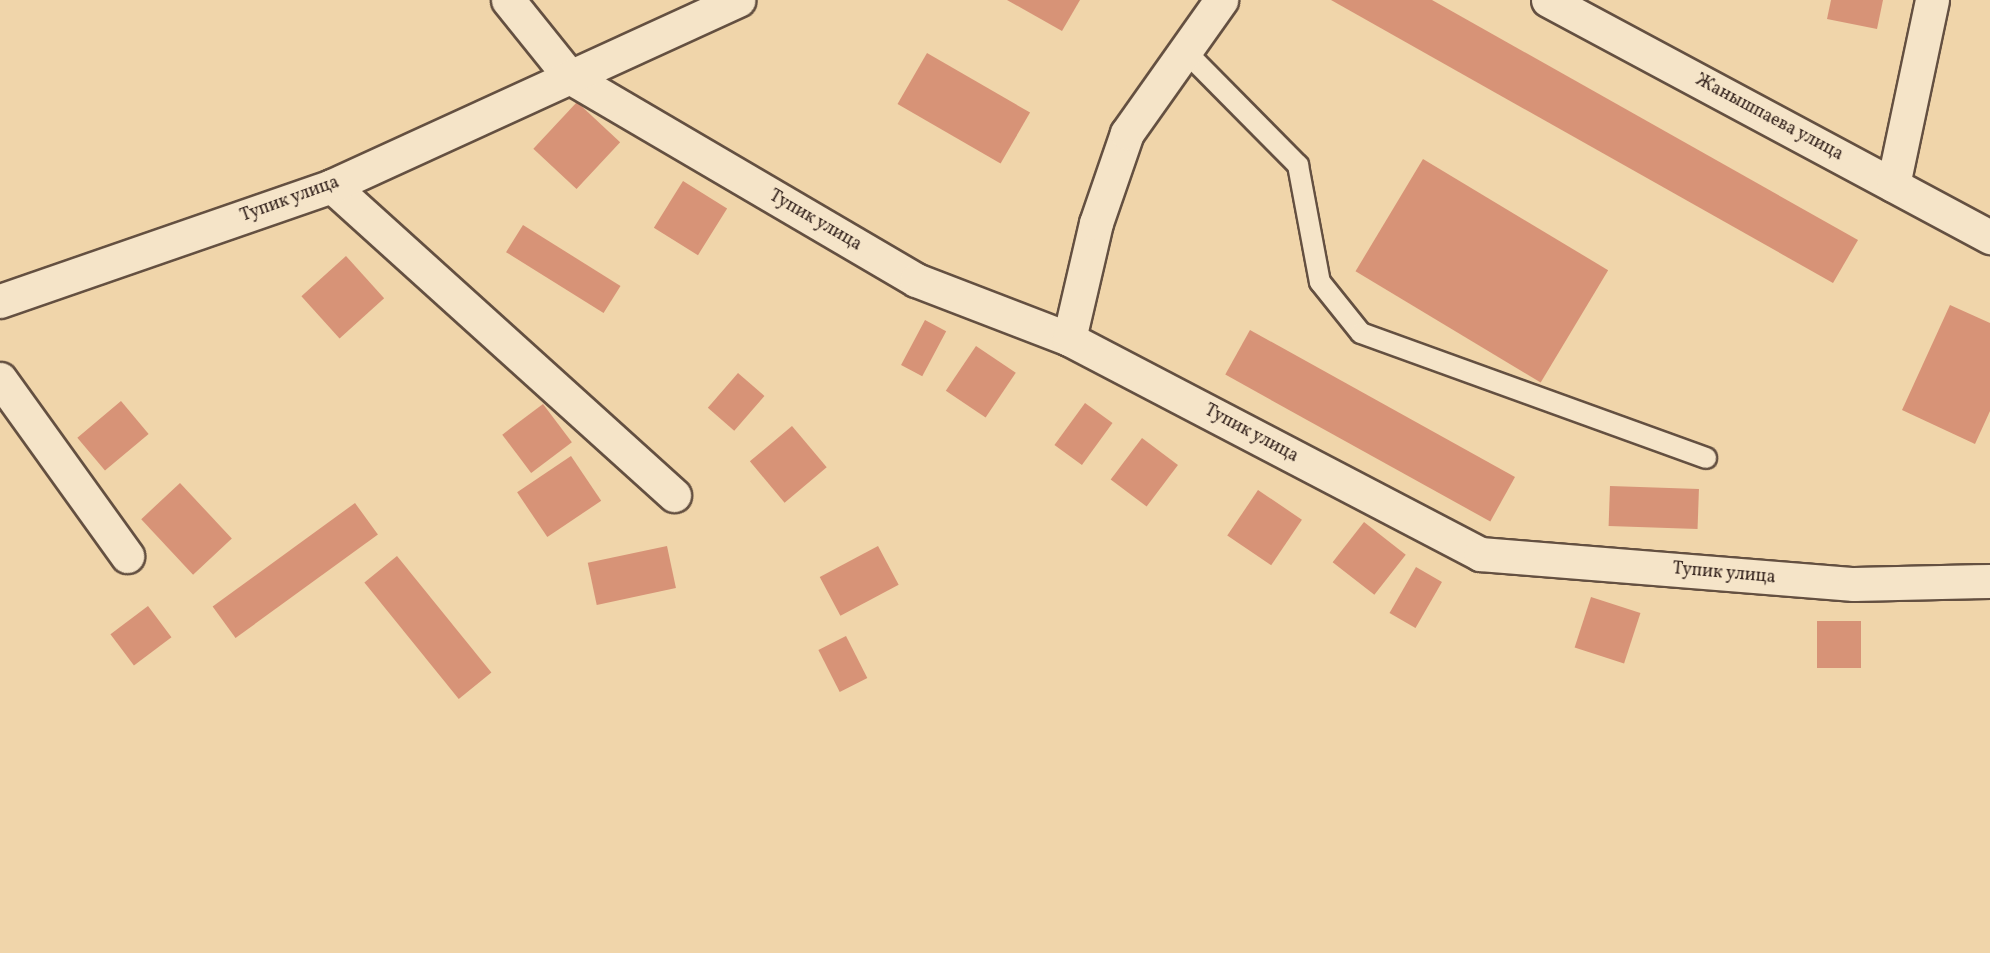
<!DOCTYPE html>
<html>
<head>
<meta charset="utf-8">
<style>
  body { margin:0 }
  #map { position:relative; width:1990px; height:953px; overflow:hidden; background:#f0d5aa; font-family:Vollkorn,serif }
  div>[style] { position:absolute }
  .building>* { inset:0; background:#d79377; transform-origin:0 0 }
  .roads { filter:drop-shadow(2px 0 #645041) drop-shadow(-2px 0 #645041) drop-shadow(0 2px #645041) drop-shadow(0 -2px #645041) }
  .service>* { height:20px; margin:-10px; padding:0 10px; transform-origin:10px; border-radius:10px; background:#f5e4c8 }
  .minor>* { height:33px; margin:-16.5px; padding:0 16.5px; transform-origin:16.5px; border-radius:16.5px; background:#f5e4c8 }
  span { translate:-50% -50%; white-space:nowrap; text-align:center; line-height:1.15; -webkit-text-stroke:4.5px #f5e4c8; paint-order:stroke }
  .street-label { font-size:18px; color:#35241e }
</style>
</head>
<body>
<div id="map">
  <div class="building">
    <i style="clip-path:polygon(1007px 0,1080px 0,1062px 31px)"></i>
    <i style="clip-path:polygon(1331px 0,1432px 0,1858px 240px,1833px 283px)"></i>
    <i style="clip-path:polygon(1831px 0,1883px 0,1877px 29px,1827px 19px)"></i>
    <i style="left:927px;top:53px;width:119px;height:59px;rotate:30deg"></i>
    <i style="left:577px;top:102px;width:59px;height:64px;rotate:43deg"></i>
    <i style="left:1423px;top:159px;width:216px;height:131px;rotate:31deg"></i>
    <i style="left:683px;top:181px;width:52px;height:55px;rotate:32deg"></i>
    <i style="left:523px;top:225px;width:115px;height:32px;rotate:32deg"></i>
    <i style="left:346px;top:256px;width:57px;height:60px;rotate:48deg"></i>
    <i style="clip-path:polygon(1950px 305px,1990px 323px,1990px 411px,1975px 444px,1902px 410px)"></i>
    <i style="left:925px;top:320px;width:24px;height:51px;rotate:28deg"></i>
    <i style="left:1250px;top:330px;width:303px;height:51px;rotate:29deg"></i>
    <i style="left:976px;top:346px;width:48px;height:54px;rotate:34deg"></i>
    <i style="left:738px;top:373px;width:35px;height:46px;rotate:41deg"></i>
    <i style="left:121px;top:401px;width:43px;height:57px;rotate:50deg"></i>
    <i style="left:1085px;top:403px;width:34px;height:52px;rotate:36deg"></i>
    <i style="left:543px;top:404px;width:48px;height:51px;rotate:53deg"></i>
    <i style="left:792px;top:426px;width:54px;height:55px;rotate:50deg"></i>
    <i style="left:1142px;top:438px;width:45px;height:52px;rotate:37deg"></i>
    <i style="left:571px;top:456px;width:54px;height:65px;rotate:56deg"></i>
    <i style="left:180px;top:483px;width:76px;height:53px;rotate:47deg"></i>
    <i style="left:1610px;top:486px;width:89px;height:40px;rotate:2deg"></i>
    <i style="left:1258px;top:490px;width:53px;height:55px;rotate:34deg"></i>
    <i style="left:355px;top:503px;width:39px;height:176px;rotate:54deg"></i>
    <i style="left:1364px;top:522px;width:53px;height:51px;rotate:38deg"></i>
    <i style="left:667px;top:546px;width:43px;height:81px;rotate:78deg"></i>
    <i style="left:878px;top:546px;width:44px;height:66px;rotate:62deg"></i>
    <i style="left:397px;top:556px;width:150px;height:42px;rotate:51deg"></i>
    <i style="left:1416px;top:567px;width:30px;height:53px;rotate:30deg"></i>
    <i style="left:1591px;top:597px;width:52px;height:53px;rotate:18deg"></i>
    <i style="left:148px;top:606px;width:39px;height:47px;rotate:53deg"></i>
    <i style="left:1817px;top:621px;width:44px;height:47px"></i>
    <i style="left:846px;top:636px;width:47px;height:31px;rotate:63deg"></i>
  </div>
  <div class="roads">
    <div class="service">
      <i style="left:1185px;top:51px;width:161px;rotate:45.3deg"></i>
      <i style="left:1298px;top:165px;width:119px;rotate:79.4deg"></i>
      <i style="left:1320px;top:282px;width:65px;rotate:51.2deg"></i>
      <i style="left:1361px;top:333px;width:367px;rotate:19.9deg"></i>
    </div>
    <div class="minor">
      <i style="left:508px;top:0;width:99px;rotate:51.2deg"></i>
      <i style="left:570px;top:77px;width:401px;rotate:30.4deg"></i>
      <i style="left:916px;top:280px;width:164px;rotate:21.1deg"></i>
      <i style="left:1069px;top:339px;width:464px;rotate:27.6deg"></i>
      <i style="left:1480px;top:554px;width:375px;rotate:4.6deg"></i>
      <i style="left:1854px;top:584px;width:136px;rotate:-1.3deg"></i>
      <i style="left:1548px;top:0;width:502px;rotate:28.2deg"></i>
      <i style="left:1893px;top:185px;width:189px;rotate:-78.1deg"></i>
      <i style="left:332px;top:186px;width:461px;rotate:42.1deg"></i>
      <i style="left:0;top:301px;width:351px;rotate:-19.1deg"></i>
      <i style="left:332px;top:186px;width:447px;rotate:-24.6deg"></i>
      <i style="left:1069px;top:339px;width:119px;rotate:-76.9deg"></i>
      <i style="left:1096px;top:223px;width:95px;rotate:-71deg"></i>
      <i style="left:1127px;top:133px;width:163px;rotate:-54.7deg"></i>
      <i style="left:0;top:379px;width:218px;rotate:54.3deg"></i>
    </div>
  </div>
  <div class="street-label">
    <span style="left:1769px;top:118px;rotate:28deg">Жанышпаева улица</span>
    <span style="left:290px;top:200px;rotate:-20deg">Тупик улица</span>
    <span style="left:815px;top:221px;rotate:30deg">Тупик улица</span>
    <span style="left:1251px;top:434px;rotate:28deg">Тупик улица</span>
    <span style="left:1724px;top:574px;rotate:5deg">Тупик улица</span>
  </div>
</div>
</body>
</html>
